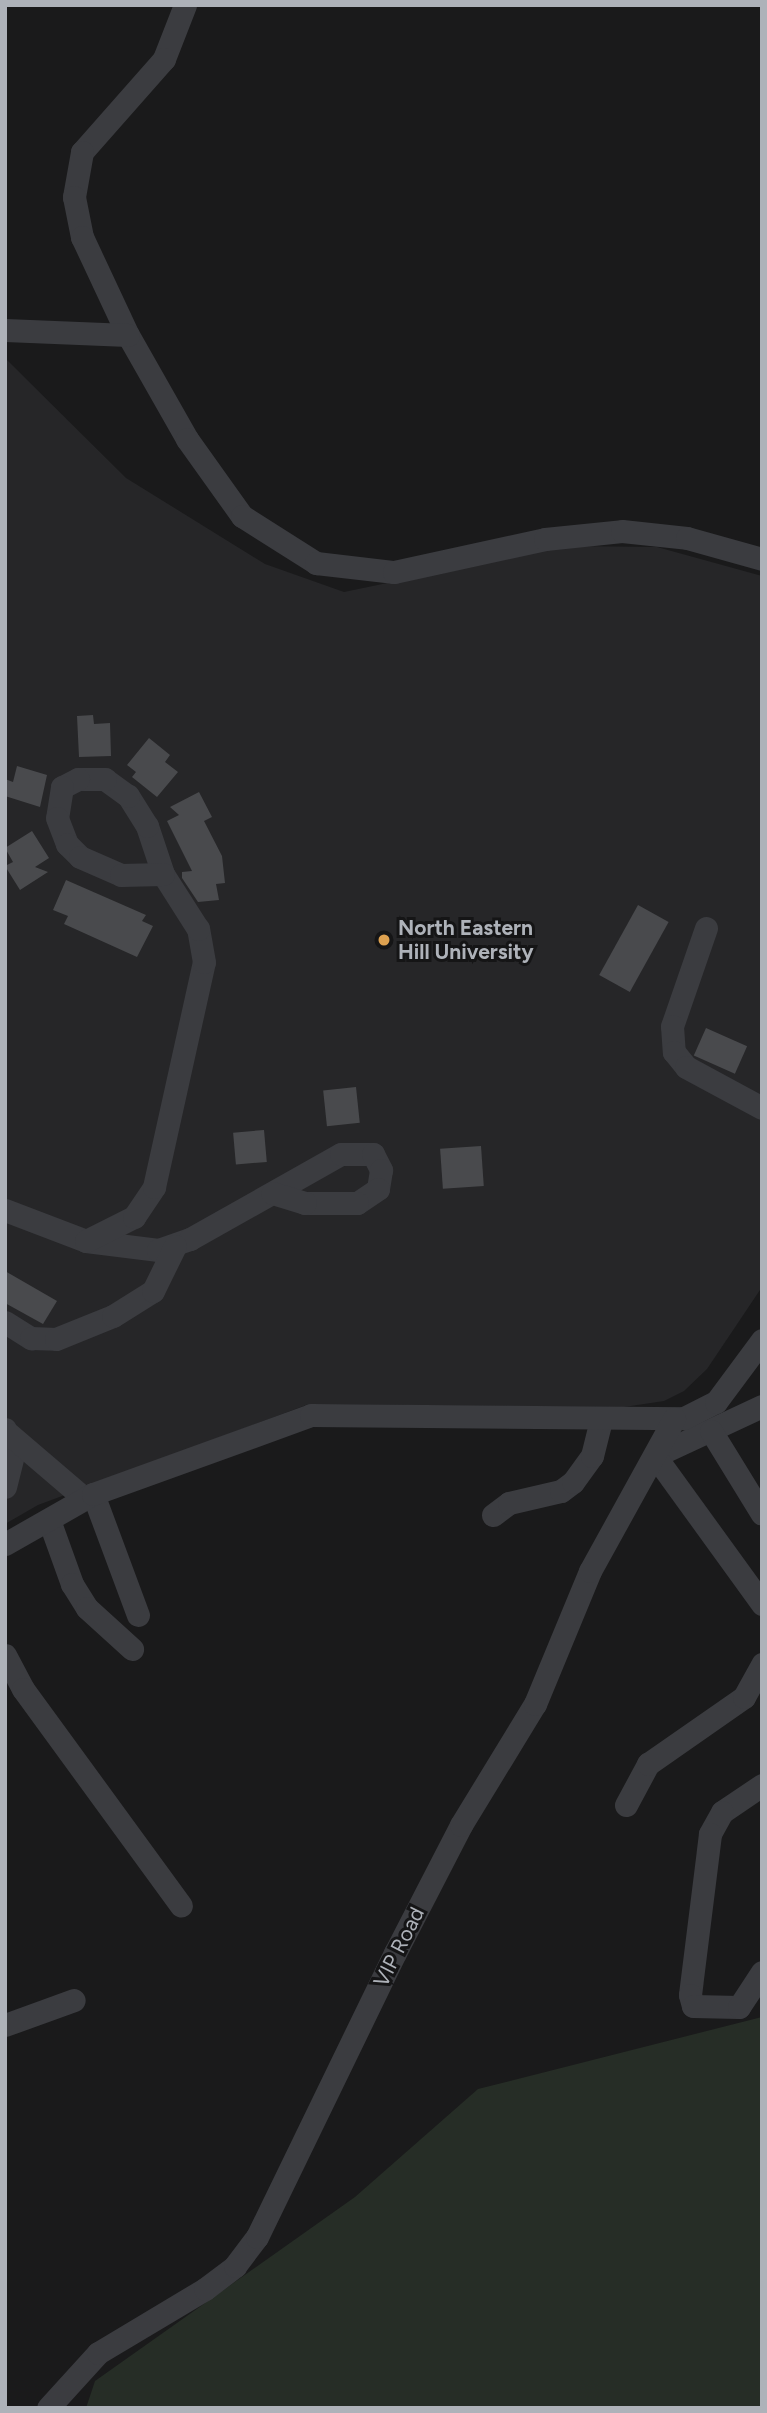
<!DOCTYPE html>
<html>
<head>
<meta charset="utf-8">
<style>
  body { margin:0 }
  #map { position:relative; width:767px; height:2413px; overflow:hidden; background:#1a1a1b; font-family:Figtree,sans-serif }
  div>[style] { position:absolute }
  .built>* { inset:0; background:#262628 }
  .green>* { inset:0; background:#262d26 }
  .building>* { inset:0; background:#494a4d; transform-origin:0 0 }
  .minor>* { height:23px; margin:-11.5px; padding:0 11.5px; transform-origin:11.5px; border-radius:11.5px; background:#3b3c40 }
  .dots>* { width:19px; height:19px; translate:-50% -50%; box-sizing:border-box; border:4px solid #151516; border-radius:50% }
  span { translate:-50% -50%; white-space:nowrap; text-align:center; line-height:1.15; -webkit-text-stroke:6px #151516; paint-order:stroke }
  .poi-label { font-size:21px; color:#aeb2b9; font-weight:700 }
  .left { translate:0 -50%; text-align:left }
  .street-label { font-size:21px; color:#aeb2b9 }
  .frame { position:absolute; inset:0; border:7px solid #aeb2b9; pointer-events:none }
</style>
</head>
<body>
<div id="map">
  <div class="built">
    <i style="clip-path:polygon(5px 358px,126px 478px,265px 564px,344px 592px,565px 546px,657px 547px,762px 576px,762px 1287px,707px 1369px,684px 1391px,664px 1401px,624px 1407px,309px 1404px,38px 1505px,5px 1524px)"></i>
  </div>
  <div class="green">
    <i style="clip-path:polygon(762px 2017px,762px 2408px,86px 2408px,95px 2381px,355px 2197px,478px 2089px)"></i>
  </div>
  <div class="building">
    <i style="clip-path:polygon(93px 715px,94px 724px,110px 723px,111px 756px,79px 757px,77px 716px)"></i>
    <i style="clip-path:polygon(149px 738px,170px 755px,165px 762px,178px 772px,157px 797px,132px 777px,136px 772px,127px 765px)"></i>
    <i style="clip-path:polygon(17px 766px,47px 775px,40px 807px,5px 796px,5px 779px,13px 782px)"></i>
    <i style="clip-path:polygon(199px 792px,212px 817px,204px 821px,222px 856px,225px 883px,216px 884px,219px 900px,198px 902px,182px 878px,182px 872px,192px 871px,167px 821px,179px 815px,170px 807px)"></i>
    <i style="clip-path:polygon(32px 831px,49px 858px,35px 867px,48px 872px,20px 890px,5px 866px,13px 862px,5px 848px)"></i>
    <i style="clip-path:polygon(66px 880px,146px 915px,142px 921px,153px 926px,137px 957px,64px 924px,68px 916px,53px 910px)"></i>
    <i style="left:638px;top:905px;width:35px;height:80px;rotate:29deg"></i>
    <i style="left:706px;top:1028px;width:45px;height:30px;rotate:24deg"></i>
    <i style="left:356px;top:1087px;width:36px;height:33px;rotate:84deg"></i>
    <i style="left:264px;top:1130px;width:32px;height:31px;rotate:85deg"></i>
    <i style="left:481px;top:1146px;width:40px;height:41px;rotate:86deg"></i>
    <i style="clip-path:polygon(5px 1271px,57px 1301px,43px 1324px,5px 1303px)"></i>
  </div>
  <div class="minor">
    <i style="left:185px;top:5px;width:58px;rotate:111.3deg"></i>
    <i style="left:164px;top:59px;width:124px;rotate:131.4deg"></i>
    <i style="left:82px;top:152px;width:46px;rotate:100.1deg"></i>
    <i style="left:74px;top:197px;width:41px;rotate:78.7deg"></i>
    <i style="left:82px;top:237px;width:108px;rotate:64.9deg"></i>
    <i style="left:128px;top:335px;width:120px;rotate:60.4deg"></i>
    <i style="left:187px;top:439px;width:95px;rotate:54.5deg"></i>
    <i style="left:242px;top:516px;width:88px;rotate:32.4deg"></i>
    <i style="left:316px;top:563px;width:79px;rotate:6.6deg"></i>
    <i style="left:394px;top:572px;width:155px;rotate:-12.3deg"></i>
    <i style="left:545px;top:539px;width:77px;rotate:-5.9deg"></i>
    <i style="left:622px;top:531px;width:65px;rotate:6.1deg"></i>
    <i style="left:687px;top:538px;width:78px;rotate:15.6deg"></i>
    <i style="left:5px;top:330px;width:123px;rotate:2.3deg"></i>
    <i style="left:706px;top:928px;width:104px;rotate:109.1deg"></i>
    <i style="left:672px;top:1026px;width:26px;rotate:86deg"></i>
    <i style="left:674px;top:1052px;width:19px;rotate:51deg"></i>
    <i style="left:686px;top:1067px;width:86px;rotate:28.3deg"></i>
    <i style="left:5px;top:1210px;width:87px;rotate:20.9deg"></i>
    <i style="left:86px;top:1241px;width:73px;rotate:7.1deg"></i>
    <i style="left:158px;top:1250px;width:34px;rotate:-19deg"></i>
    <i style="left:190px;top:1239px;width:173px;rotate:-29.4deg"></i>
    <i style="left:341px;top:1154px;width:32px"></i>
    <i style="left:373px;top:1154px;width:18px;rotate:63deg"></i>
    <i style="left:381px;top:1170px;width:19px;rotate:99deg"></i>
    <i style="left:378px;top:1189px;width:25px;rotate:146deg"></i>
    <i style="left:357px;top:1203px;width:52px;rotate:180deg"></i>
    <i style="left:305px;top:1203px;width:34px;rotate:-163deg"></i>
    <i style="left:86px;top:1241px;width:54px;rotate:-26.6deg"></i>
    <i style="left:134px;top:1217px;width:36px;rotate:-56deg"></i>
    <i style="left:154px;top:1187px;width:230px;rotate:-77.5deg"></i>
    <i style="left:204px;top:962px;width:34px;rotate:-100deg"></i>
    <i style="left:198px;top:929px;width:65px;rotate:-122.5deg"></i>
    <i style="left:163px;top:874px;width:51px;rotate:-108.4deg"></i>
    <i style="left:147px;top:826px;width:36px;rotate:-122deg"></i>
    <i style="left:128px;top:796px;width:29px;rotate:-144deg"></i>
    <i style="left:105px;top:779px;width:27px;rotate:180deg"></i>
    <i style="left:78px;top:779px;width:18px;rotate:153deg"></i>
    <i style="left:62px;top:787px;width:31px;rotate:99deg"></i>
    <i style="left:57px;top:818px;width:28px;rotate:69deg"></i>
    <i style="left:67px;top:844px;width:18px;rotate:45deg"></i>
    <i style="left:80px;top:857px;width:45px;rotate:23.7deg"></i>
    <i style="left:121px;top:875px;width:42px;rotate:-1.4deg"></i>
    <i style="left:5px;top:1322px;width:31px;rotate:32deg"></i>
    <i style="left:31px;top:1338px;width:25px;rotate:2deg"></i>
    <i style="left:56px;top:1339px;width:61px;rotate:-22deg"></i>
    <i style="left:113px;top:1316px;width:47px;rotate:-32deg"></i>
    <i style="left:153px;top:1291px;width:50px;rotate:-63.9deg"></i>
    <i style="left:762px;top:1406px;width:118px;rotate:155deg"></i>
    <i style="left:655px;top:1456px;width:183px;rotate:54.1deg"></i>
    <i style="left:5px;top:1429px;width:21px;rotate:61deg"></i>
    <i style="left:15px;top:1447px;width:41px;rotate:104deg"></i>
    <i style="left:711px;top:1431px;width:97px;rotate:58.4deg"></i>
    <i style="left:9px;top:1434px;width:100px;rotate:40.5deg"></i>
    <i style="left:93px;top:1494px;width:129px;rotate:69.6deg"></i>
    <i style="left:493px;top:1515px;width:20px;rotate:-37deg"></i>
    <i style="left:509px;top:1503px;width:53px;rotate:-13deg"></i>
    <i style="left:561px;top:1491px;width:15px;rotate:-37deg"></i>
    <i style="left:573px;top:1482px;width:32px;rotate:-54deg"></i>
    <i style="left:592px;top:1456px;width:38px;rotate:-76deg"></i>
    <i style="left:49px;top:1520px;width:68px;rotate:70.2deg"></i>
    <i style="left:72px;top:1584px;width:28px;rotate:58deg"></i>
    <i style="left:87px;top:1608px;width:61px;rotate:42.3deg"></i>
    <i style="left:5px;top:1544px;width:101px;rotate:-29.6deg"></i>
    <i style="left:93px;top:1494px;width:232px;rotate:-19.9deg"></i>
    <i style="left:311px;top:1415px;width:373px;rotate:0.5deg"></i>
    <i style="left:684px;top:1418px;width:36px;rotate:-27deg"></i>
    <i style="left:716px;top:1402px;width:77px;rotate:-53.4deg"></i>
    <i style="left:5px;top:1655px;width:38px;rotate:62deg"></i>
    <i style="left:23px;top:1689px;width:268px;rotate:53.9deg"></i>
    <i style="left:762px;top:1785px;width:48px;rotate:146deg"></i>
    <i style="left:722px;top:1812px;width:25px;rotate:119deg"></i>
    <i style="left:710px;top:1834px;width:162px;rotate:97.1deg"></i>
    <i style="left:690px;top:1995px;width:11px;rotate:75deg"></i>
    <i style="left:693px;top:2006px;width:46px;rotate:1.2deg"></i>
    <i style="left:739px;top:2007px;width:42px;rotate:-56.7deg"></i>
    <i style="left:626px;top:1805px;width:47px;rotate:-61.8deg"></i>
    <i style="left:648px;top:1764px;width:117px;rotate:-34.9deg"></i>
    <i style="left:744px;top:1697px;width:38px;rotate:-61deg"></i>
    <i style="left:5px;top:2025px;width:73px;rotate:-19.9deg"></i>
    <i style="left:48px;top:2408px;width:74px;rotate:-47.7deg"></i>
    <i style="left:98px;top:2353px;width:125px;rotate:-30.9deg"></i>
    <i style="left:205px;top:2289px;width:38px;rotate:-37deg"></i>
    <i style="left:235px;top:2266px;width:36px;rotate:-53deg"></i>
    <i style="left:257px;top:2237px;width:316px;rotate:-64.1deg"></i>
    <i style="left:395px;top:1953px;width:144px;rotate:-62.7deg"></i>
    <i style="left:461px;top:1825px;width:142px;rotate:-58.6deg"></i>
    <i style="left:535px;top:1704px;width:144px;rotate:-67.5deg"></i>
    <i style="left:590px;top:1571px;width:174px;rotate:-61.1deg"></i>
  </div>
  <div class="dots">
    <i style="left:384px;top:940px;background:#dda150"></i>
  </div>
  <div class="poi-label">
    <span class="left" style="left:398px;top:940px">North Eastern<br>Hill University</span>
  </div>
  <div class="street-label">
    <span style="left:399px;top:1947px;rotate:-63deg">VIP Road</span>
  </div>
  <div class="frame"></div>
</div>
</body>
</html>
